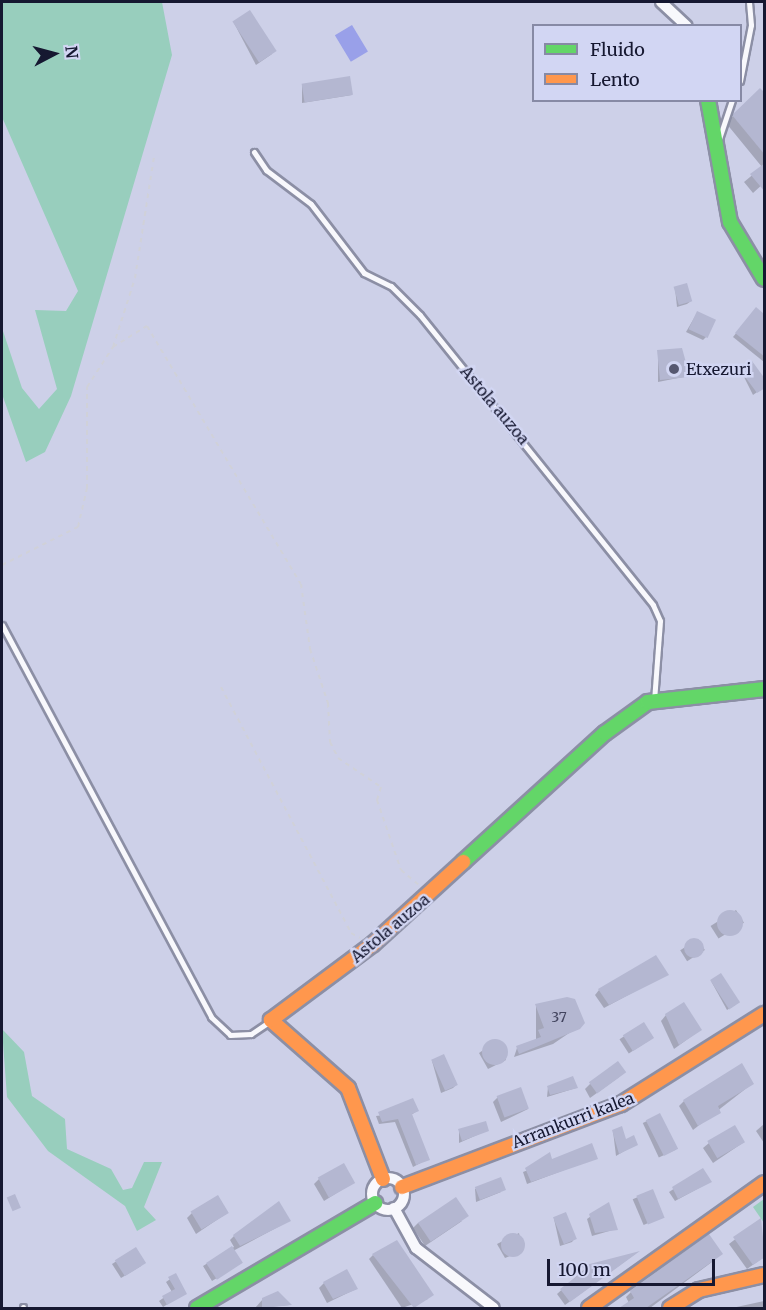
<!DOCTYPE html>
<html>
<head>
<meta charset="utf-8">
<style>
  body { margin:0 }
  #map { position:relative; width:766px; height:1310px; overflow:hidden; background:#cdd0e8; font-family:Merriweather,serif }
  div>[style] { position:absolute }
  .green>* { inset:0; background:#98cebd }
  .water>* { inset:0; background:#99a0e9; transform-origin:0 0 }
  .shadow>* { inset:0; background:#0003; transform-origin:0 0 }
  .building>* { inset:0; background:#b4b7d1; transform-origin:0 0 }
  .round { border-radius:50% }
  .path>* { height:2px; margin-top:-1px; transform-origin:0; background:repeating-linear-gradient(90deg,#d0d1d9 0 4.5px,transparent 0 9px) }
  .roads { filter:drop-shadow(2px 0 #8c8fa5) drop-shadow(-2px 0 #8c8fa5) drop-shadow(0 2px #8c8fa5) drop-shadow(0 -2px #8c8fa5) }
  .lane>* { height:5px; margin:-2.5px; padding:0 2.5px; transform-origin:2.5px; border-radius:2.5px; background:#f8f8fc }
  .street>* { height:10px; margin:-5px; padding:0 5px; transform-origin:5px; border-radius:5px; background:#f8f8fc }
  .street>.ring { margin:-5px; padding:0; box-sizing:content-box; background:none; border:10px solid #f8f8fc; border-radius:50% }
  .fast>* { height:14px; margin:-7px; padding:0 7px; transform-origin:7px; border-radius:7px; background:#63d668 }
  .slow>* { height:14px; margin:-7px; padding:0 7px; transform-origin:7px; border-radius:7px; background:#ff974d }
  .dots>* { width:16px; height:16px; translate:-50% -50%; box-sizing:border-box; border:3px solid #d2d6f3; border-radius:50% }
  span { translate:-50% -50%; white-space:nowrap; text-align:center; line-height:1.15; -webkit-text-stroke:5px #d2d6f3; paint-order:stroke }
  .number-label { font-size:14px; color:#42445e }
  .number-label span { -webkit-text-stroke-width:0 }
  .poi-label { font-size:16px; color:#161831 }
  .left { translate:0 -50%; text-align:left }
  .street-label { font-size:16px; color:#161831 }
  .frame { position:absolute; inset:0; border:3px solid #161831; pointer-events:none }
  .legend { position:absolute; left:532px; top:24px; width:210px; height:78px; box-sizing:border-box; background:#d2d6f3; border:2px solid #878aa5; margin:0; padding:8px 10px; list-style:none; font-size:18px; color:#161831 }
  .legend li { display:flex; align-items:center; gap:12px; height:30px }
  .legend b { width:30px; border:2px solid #878aa5 }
  .north { position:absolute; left:24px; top:24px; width:60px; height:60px; -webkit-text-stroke:4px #d2d6f3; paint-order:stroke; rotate:84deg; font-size:16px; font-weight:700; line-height:24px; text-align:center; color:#161831 }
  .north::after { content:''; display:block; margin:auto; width:21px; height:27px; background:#161831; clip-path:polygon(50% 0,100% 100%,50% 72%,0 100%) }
  .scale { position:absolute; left:547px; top:1259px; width:168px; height:27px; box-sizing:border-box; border:3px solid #161831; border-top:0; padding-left:8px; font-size:18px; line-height:21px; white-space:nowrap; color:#161831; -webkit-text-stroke:4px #d2d6f3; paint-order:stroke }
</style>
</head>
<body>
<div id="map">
  <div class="green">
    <i style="clip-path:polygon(2px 2px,162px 2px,172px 55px,71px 396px,45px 452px,26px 462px,2px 394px,2px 328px,22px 388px,39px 409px,57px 389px,35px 310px,66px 311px,78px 291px,2px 117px)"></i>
    <i style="clip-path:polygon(2px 1029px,24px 1052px,32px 1096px,65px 1119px,67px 1149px,111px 1169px,123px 1190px,132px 1188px,144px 1162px,162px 1162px,144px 1207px,156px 1220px,137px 1231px,125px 1206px,48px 1151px,7px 1097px)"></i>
    <i style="clip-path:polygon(764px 1199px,764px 1223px,753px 1207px)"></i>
  </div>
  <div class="water">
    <i style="left:352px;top:25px;width:31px;height:20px;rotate:59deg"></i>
  </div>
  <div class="shadow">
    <i style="clip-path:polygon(234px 23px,272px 54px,256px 65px)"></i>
    <i style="clip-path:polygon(302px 85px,352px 95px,302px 103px)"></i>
    <i style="clip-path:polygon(760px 90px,764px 96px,764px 183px,753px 193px,744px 182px,762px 167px,726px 123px)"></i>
    <i style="clip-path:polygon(675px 288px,691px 301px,687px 304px,677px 307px)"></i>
    <i style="clip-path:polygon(753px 312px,764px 316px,764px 362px,733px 337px)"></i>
    <i style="clip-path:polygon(697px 313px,706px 337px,703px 340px,686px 332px)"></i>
    <i style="clip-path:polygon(658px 352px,688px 376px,658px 382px)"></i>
    <i style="clip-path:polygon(741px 371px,764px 387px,753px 395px)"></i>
    <i style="left:736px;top:910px;width:15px;height:30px;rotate:58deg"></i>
    <i style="left:698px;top:939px;width:13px;height:21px;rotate:58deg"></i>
    <i style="clip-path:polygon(667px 974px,604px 1008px,595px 995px,599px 990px)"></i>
    <i style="clip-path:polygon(711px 981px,735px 1005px,727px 1010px)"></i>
    <i style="clip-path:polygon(536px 1006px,578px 1027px,553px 1044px,514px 1057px,517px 1048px,536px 1040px)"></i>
    <i style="clip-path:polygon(666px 1015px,700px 1030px,674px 1049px,661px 1021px)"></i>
    <i style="left:643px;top:1024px;width:17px;height:28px;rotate:57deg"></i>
    <i style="clip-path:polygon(498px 1040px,506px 1060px,488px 1069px,479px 1053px)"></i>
    <i style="clip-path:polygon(432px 1061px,456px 1085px,453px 1088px,441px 1093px)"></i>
    <i style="clip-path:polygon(624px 1072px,619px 1077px,590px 1098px,585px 1089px,590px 1084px)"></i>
    <i style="clip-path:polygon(753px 1083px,693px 1130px,679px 1106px,684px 1101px)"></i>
    <i style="clip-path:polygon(548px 1087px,576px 1088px,547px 1097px)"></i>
    <i style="clip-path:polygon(498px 1097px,528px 1109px,501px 1122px,493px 1102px)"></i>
    <i style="clip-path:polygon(417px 1111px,411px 1115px,428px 1159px,413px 1167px,395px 1122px,379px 1124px,376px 1116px)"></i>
    <i style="left:660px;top:1115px;width:38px;height:19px;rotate:65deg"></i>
    <i style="clip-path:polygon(764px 1124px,764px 1143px,756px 1131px)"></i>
    <i style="clip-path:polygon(459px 1130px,488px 1130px,459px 1143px)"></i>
    <i style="clip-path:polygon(613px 1131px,625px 1141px,636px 1144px,616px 1156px)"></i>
    <i style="clip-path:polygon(744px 1142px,713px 1163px,703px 1148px,709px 1143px)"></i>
    <i style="clip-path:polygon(596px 1158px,527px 1184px,523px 1172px,551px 1161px)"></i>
    <i style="clip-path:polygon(703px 1170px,710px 1182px,675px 1201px,669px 1192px)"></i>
    <i style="clip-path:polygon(319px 1179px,354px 1182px,324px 1201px,314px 1184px)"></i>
    <i style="clip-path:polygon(500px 1179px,501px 1192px,476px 1202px,475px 1189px)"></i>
    <i style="left:652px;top:1191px;width:28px;height:21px;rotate:67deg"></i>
    <i style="clip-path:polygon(608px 1204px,616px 1229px,592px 1236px,587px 1219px)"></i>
    <i style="clip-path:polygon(192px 1213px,227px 1213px,196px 1234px,187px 1218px)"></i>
    <i style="clip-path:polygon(554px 1219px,575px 1238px,572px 1242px,560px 1246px)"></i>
    <i style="clip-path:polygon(760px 1220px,764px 1257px,747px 1269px,729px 1244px)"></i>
    <i style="clip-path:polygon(289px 1221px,233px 1251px,241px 1263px,212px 1281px,203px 1266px,234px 1247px,230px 1240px,234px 1236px)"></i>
    <i style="clip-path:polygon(462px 1221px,425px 1246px,413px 1228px,418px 1223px)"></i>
    <i style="clip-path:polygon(519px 1233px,523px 1251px,505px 1258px,497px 1244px)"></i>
    <i style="clip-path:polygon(708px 1237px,716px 1259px,650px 1308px,621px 1308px,629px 1303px,626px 1297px,631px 1292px)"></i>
    <i style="clip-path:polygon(136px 1249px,141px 1266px,121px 1278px,112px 1264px)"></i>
    <i style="clip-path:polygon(635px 1254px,565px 1305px,557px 1294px,589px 1265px)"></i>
    <i style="clip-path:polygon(373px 1255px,428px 1299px,402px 1308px,369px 1259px)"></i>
    <i style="clip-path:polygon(176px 1275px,185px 1293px,163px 1307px,159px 1301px,172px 1292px,166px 1282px)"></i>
    <i style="clip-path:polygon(324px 1283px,356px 1289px,327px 1303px,319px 1288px)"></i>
    <i style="clip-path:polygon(263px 1299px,290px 1305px,255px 1308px)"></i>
    <i style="clip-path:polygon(764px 1301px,764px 1308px,732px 1308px)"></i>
  </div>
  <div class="building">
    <i style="left:250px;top:10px;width:49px;height:21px;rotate:57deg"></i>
    <i style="left:350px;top:76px;width:19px;height:49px;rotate:81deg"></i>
    <i style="clip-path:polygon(760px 88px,765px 93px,765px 155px,732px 115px)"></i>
    <i style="clip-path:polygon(765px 163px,765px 192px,750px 174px)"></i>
    <i style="left:687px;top:283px;width:19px;height:14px;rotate:74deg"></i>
    <i style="clip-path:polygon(756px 307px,765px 315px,765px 357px,735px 333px)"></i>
    <i style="left:697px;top:311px;width:21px;height:20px;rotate:25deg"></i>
    <i style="clip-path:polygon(682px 348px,690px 377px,660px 380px,657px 350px)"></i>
    <i style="clip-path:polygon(752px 361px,765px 379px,765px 388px,757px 393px,740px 370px)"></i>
    <i class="round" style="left:717px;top:910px;width:26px;height:26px"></i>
    <i class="round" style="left:684px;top:938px;width:20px;height:20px"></i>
    <i style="clip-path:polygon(656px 955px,669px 975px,609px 1005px,598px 989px)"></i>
    <i style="left:721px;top:973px;width:35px;height:13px;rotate:57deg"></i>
    <i style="clip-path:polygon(567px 997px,575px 999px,585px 1023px,580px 1029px,519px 1054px,516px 1046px,541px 1037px,538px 1030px,544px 1028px,535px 1004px)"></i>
    <i style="clip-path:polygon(684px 1002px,702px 1030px,679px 1045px,665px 1014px)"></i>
    <i style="left:644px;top:1022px;width:19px;height:25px;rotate:58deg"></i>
    <i class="round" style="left:482px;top:1039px;width:26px;height:26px"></i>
    <i style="left:444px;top:1054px;width:34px;height:14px;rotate:66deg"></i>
    <i style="left:618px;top:1061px;width:14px;height:36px;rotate:54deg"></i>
    <i style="clip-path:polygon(742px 1063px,754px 1084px,718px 1106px,721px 1113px,698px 1126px,683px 1100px)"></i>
    <i style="clip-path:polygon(573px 1076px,578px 1088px,550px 1095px,547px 1086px)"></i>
    <i style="left:521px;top:1087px;width:23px;height:26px;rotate:70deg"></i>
    <i style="clip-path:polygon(413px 1098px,419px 1111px,412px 1114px,430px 1160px,416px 1165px,398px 1119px,382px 1122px,378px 1112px)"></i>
    <i style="left:660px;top:1113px;width:40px;height:16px;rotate:63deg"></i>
    <i style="clip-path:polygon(486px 1121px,489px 1131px,462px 1141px,458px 1129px)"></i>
    <i style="left:735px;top:1125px;width:20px;height:32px;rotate:60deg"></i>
    <i style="clip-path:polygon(622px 1126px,626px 1139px,634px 1135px,638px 1145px,619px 1154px,612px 1130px)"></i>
    <i style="clip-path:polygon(592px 1143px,598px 1159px,531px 1182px,525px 1168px,550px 1152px,552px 1159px)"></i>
    <i style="left:344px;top:1163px;width:23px;height:30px;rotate:61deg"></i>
    <i style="clip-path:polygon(703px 1168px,712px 1182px,678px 1199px,672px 1187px)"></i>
    <i style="left:501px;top:1177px;width:14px;height:28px;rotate:69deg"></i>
    <i style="left:653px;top:1189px;width:31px;height:18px;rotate:68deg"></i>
    <i style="left:15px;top:1194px;width:15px;height:9px;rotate:67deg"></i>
    <i style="left:218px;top:1195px;width:21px;height:32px;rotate:59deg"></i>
    <i style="left:456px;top:1197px;width:23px;height:46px;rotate:56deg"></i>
    <i style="clip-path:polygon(279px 1201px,291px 1221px,240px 1246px,233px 1235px)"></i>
    <i style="clip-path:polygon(609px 1202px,618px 1230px,595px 1233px,589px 1214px)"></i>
    <i style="left:566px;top:1212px;width:29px;height:14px;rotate:68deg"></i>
    <i style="clip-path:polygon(761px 1218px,765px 1257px,753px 1265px,733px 1237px)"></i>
    <i class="round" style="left:501px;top:1233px;width:24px;height:24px"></i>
    <i style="clip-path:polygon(709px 1234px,723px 1254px,646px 1308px,619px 1308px,634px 1298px,630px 1291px)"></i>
    <i style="clip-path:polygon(397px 1240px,434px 1295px,414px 1308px,372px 1254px)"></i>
    <i style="left:232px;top:1246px;width:20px;height:31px;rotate:57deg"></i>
    <i style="left:136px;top:1247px;width:19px;height:25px;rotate:58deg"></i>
    <i style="clip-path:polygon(640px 1251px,570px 1302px,560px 1289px,585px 1270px,582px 1266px)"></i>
    <i style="clip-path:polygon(347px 1269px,358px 1289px,333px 1299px,323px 1282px)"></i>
    <i style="clip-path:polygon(176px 1273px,187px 1294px,167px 1305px,162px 1296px,175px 1289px,168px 1277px)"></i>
    <i style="clip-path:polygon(278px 1291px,292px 1305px,262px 1308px,262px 1298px)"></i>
  </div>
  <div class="path">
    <i style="left:113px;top:347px;width:40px;rotate:-32deg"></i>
    <i style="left:147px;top:326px;width:300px;rotate:59.2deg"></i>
    <i style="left:301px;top:584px;width:66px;rotate:82.1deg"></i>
    <i style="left:310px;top:649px;width:57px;rotate:71.6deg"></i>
    <i style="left:328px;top:703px;width:39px;rotate:87deg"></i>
    <i style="left:330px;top:742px;width:18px;rotate:63deg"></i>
    <i style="left:338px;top:758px;width:52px;rotate:34deg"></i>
    <i style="left:381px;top:787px;width:14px;rotate:107deg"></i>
    <i style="left:377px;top:800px;width:74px;rotate:71.1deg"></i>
    <i style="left:401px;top:870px;width:23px;rotate:40deg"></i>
    <i style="left:2px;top:565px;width:85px;rotate:-26.6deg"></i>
    <i style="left:78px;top:527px;width:39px;rotate:-77deg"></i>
    <i style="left:87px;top:489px;width:102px;rotate:-90deg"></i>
    <i style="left:87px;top:387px;width:48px;rotate:-57deg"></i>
    <i style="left:113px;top:347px;width:72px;rotate:-72.3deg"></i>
    <i style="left:135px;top:278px;width:123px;rotate:-81.1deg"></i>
    <i style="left:221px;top:687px;width:278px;rotate:62.1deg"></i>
    <i style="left:351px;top:933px;width:10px;rotate:29deg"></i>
  </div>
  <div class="roads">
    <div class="lane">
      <i style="left:740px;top:81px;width:57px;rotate:-78.9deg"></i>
      <i style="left:751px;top:25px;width:23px;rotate:-95deg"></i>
      <i style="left:719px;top:139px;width:41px;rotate:-71.6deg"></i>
      <i style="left:254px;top:152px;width:22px;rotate:56deg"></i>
      <i style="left:266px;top:170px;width:56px;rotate:37.1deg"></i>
      <i style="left:311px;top:204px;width:87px;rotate:52.5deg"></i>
      <i style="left:364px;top:273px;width:30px;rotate:26deg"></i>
      <i style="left:391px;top:286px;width:41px;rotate:45deg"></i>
      <i style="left:420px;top:315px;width:372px;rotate:51.2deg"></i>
      <i style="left:653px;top:605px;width:17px;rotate:66deg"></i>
      <i style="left:660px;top:621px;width:79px;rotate:94.3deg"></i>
      <i style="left:2px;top:625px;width:444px;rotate:61.9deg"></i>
      <i style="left:211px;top:1017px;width:26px;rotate:43deg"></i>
      <i style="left:230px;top:1035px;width:21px;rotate:-3deg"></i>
      <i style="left:251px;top:1034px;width:23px;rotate:-34deg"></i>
      <i style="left:23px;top:1308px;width:1px;rotate:-90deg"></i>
    </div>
    <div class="street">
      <i style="left:661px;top:2px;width:35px;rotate:43deg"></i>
      <i class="ring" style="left:372px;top:1178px;width:22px;height:22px"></i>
      <i style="left:394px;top:1208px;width:46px;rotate:61.2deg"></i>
      <i style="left:416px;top:1248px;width:98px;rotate:37.6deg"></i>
    </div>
    <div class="fast">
      <i style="left:708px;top:100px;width:124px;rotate:79.8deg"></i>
      <i style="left:730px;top:222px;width:66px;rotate:59.2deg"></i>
      <i style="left:463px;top:862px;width:192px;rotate:-42.3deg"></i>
      <i style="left:605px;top:733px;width:53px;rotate:-35.8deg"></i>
      <i style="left:648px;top:702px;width:117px;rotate:-6.4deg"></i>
      <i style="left:197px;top:1308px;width:207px;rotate:-30.5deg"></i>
    </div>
    <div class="slow">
      <i style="left:383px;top:1179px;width:97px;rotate:-111deg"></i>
      <i style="left:348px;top:1088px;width:103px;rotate:-138.6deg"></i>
      <i style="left:271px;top:1020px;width:127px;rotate:-36.7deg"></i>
      <i style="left:373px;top:944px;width:122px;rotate:-42.3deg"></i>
      <i style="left:402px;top:1187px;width:234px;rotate:-20.8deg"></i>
      <i style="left:621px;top:1104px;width:169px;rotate:-32.2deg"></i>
      <i style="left:589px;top:1308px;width:215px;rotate:-35.5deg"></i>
      <i style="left:670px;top:1308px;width:34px;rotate:-32deg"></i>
      <i style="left:699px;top:1290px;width:67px;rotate:-13deg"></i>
    </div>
  </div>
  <div class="dots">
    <i style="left:674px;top:369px;background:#565871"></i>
  </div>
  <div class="number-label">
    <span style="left:559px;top:1017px">37</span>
  </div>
  <div class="poi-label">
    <span class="left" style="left:686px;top:369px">Etxezuri</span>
  </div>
  <div class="street-label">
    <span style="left:495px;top:405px;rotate:50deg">Astola auzoa</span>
    <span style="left:390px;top:928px;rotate:-40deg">Astola auzoa</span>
    <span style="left:573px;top:1120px;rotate:-21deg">Arrankurri kalea</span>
  </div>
  <div class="frame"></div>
  <ul class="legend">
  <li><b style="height:8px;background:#63d668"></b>Fluido</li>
  <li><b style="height:8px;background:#ff974d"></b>Lento</li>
  </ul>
  <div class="north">N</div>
  <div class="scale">100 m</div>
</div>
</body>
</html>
